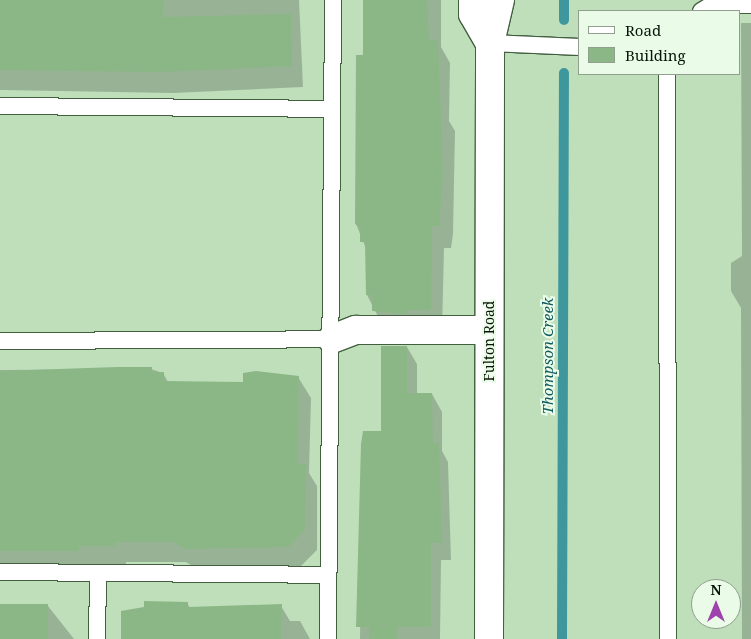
<!DOCTYPE html>
<html>
<head>
<meta charset="utf-8">
<style>
  body { margin:0 }
  #map { position:relative; width:751px; height:639px; overflow:hidden; background:#bfdfbb; font-family:"Noto Serif",serif }
  div>[style] { position:absolute }
  .shadow>* { inset:0; background:#0003 }
  .stream>* { height:10px; margin:-5px; padding:0 5px; transform-origin:5px; border-radius:5px; background:#3f979e }
  .building>* { inset:0; background:#8bb786; transform-origin:0 0 }
  .roads { filter:drop-shadow(1px 0 #435f40) drop-shadow(-1px 0 #435f40) drop-shadow(0 1px #435f40) drop-shadow(0 -1px #435f40) }
  .lane>* { height:16px; margin:-8px; padding:0 8px; transform-origin:8px; border-radius:8px; background:#fff }
  .street>* { height:28px; margin:-14px; padding:0 14px; transform-origin:14px; border-radius:14px; background:#fff }
  span { translate:-50% -50%; white-space:nowrap; text-align:center; line-height:1.15; -webkit-text-stroke:4px #eafbe8; paint-order:stroke }
  .street-label { font-size:14px; color:#091408 }
  .water-label { font-size:15px; color:#0f5a5f; font-style:italic }
  .legend { position:absolute; left:578px; top:10px; width:162px; height:65px; box-sizing:border-box; background:#eafbe8; border:1px solid #909f8e; margin:0; padding:6px 9px; list-style:none; font-size:15px; color:#091408 }
  .legend li { display:flex; align-items:center; gap:10px; height:25px }
  .legend b { width:25px; border:1px solid #909f8e }
  .north { position:absolute; left:691px; top:579px; width:50px; height:50px; box-sizing:border-box; background:#eafbe8; border:1px solid #909f8e; border-radius:50%; rotate:0deg; font-size:14px; font-weight:700; line-height:20px; text-align:center; color:#091408 }
  .north::after { content:''; display:block; margin:auto; width:18px; height:22px; background:#9e42ad; clip-path:polygon(50% 0,100% 100%,50% 72%,0 100%) }
</style>
</head>
<body>
<div id="map">
  <div class="shadow">
    <i style="clip-path:polygon(0 0,299px 0,303px 87px,173px 93px,0 90px)"></i>
    <i style="clip-path:polygon(365px 0,441px 0,441px 47px,450px 63px,449px 121px,455px 131px,453px 234px,451px 248px,444px 248px,442px 331px,386px 332px,367px 295px,367px 251px,356px 224px)"></i>
    <i style="clip-path:polygon(741px 23px,751px 23px,751px 639px,742px 639px,741px 308px,731px 291px,731px 263px,742px 256px)"></i>
    <i style="clip-path:polygon(407px 347px,417px 364px,417px 394px,432px 394px,442px 412px,442px 451px,448px 462px,451px 560px,441px 560px,440px 639px,360px 639px,362px 444px,383px 432px)"></i>
    <i style="clip-path:polygon(151px 369px,163px 373px,168px 382px,244px 383px,298px 377px,311px 398px,309px 473px,317px 486px,317px 550px,300px 567px,197px 569px,186px 562px,126px 562px,126px 566px,0 569px,0 370px)"></i>
    <i style="clip-path:polygon(187px 603px,190px 608px,281px 606px,290px 621px,300px 621px,310px 639px,121px 639px)"></i>
    <i style="clip-path:polygon(0 606px,48px 606px,74px 639px,0 639px)"></i>
  </div>
  <div class="stream">
    <i style="left:564px;top:20px;width:20px;rotate:-90deg"></i>
    <i style="left:562px;top:639px;width:566px;rotate:-89.8deg"></i>
  </div>
  <div class="building">
    <i style="clip-path:polygon(0 0,164px 0,163px 17px,291px 14px,292px 66px,160px 72px,0 70px)"></i>
    <i style="clip-path:polygon(363px 0,427px 0,429px 40px,438px 40px,443px 174px,439px 226px,432px 226px,431px 310px,407px 310px,407px 314px,372px 311px,372px 295px,366px 295px,365px 242px,360px 242px,360px 227px,355px 224px,356px 55px,363px 55px)"></i>
    <i style="clip-path:polygon(381px 346px,407px 346px,407px 393px,432px 393px,433px 443px,439px 443px,442px 543px,431px 543px,431px 627px,397px 627px,397px 639px,369px 639px,369px 627px,356px 627px,361px 444px,363px 431px,381px 431px)"></i>
    <i style="clip-path:polygon(117px 367px,152px 367px,152px 372px,164px 372px,164px 381px,243px 382px,243px 373px,256px 371px,299px 376px,298px 464px,306px 464px,305px 529px,288px 547px,185px 549px,173px 542px,115px 542px,115px 546px,79px 546px,79px 551px,0 551px,0 371px)"></i>
    <i style="clip-path:polygon(144px 601px,188px 602px,188px 607px,282px 604px,281px 639px,121px 639px,121px 611px,144px 607px)"></i>
    <i style="left:0;top:604px;width:48px;height:35px"></i>
  </div>
  <div class="roads">
    <div class="lane">
      <i style="left:701px;top:11px;width:12px;rotate:-31deg"></i>
      <i style="left:711px;top:5px;width:40px"></i>
      <i style="left:490px;top:43px;width:90px;rotate:2.5deg"></i>
      <i style="left:667px;top:74px;width:565px;rotate:89.9deg"></i>
      <i style="left:0;top:106px;width:332px;rotate:0.5deg"></i>
      <i style="left:0;top:341px;width:332px;rotate:-0.3deg"></i>
      <i style="left:0;top:572px;width:328px;rotate:0.5deg"></i>
      <i style="left:97px;top:639px;width:65px;rotate:-89.1deg"></i>
      <i style="left:328px;top:639px;width:639px;rotate:-89.55deg"></i>
    </div>
    <div class="street">
      <i style="left:473px;top:0;width:14px;rotate:90deg"></i>
      <i style="left:473px;top:14px;width:34px;rotate:60deg"></i>
      <i style="left:332px;top:339px;width:26px;rotate:-21deg"></i>
      <i style="left:356px;top:330px;width:133px"></i>
      <i style="left:489px;top:639px;width:596px;rotate:-89.9deg"></i>
      <i style="left:490px;top:43px;width:44px;rotate:-76.9deg"></i>
    </div>
  </div>
  <div class="street-label">
    <span style="left:489px;top:341px;rotate:-90deg">Fulton Road</span>
  </div>
  <div class="water-label">
    <span style="left:548px;top:356px;rotate:-90deg">Thompson Creek</span>
  </div>
  <ul class="legend">
  <li><b style="height:6px;background:#fff"></b>Road</li>
  <li><b style="height:14px;background:#8bb786"></b>Building</li>
  </ul>
  <div class="north">N</div>
</div>
</body>
</html>
